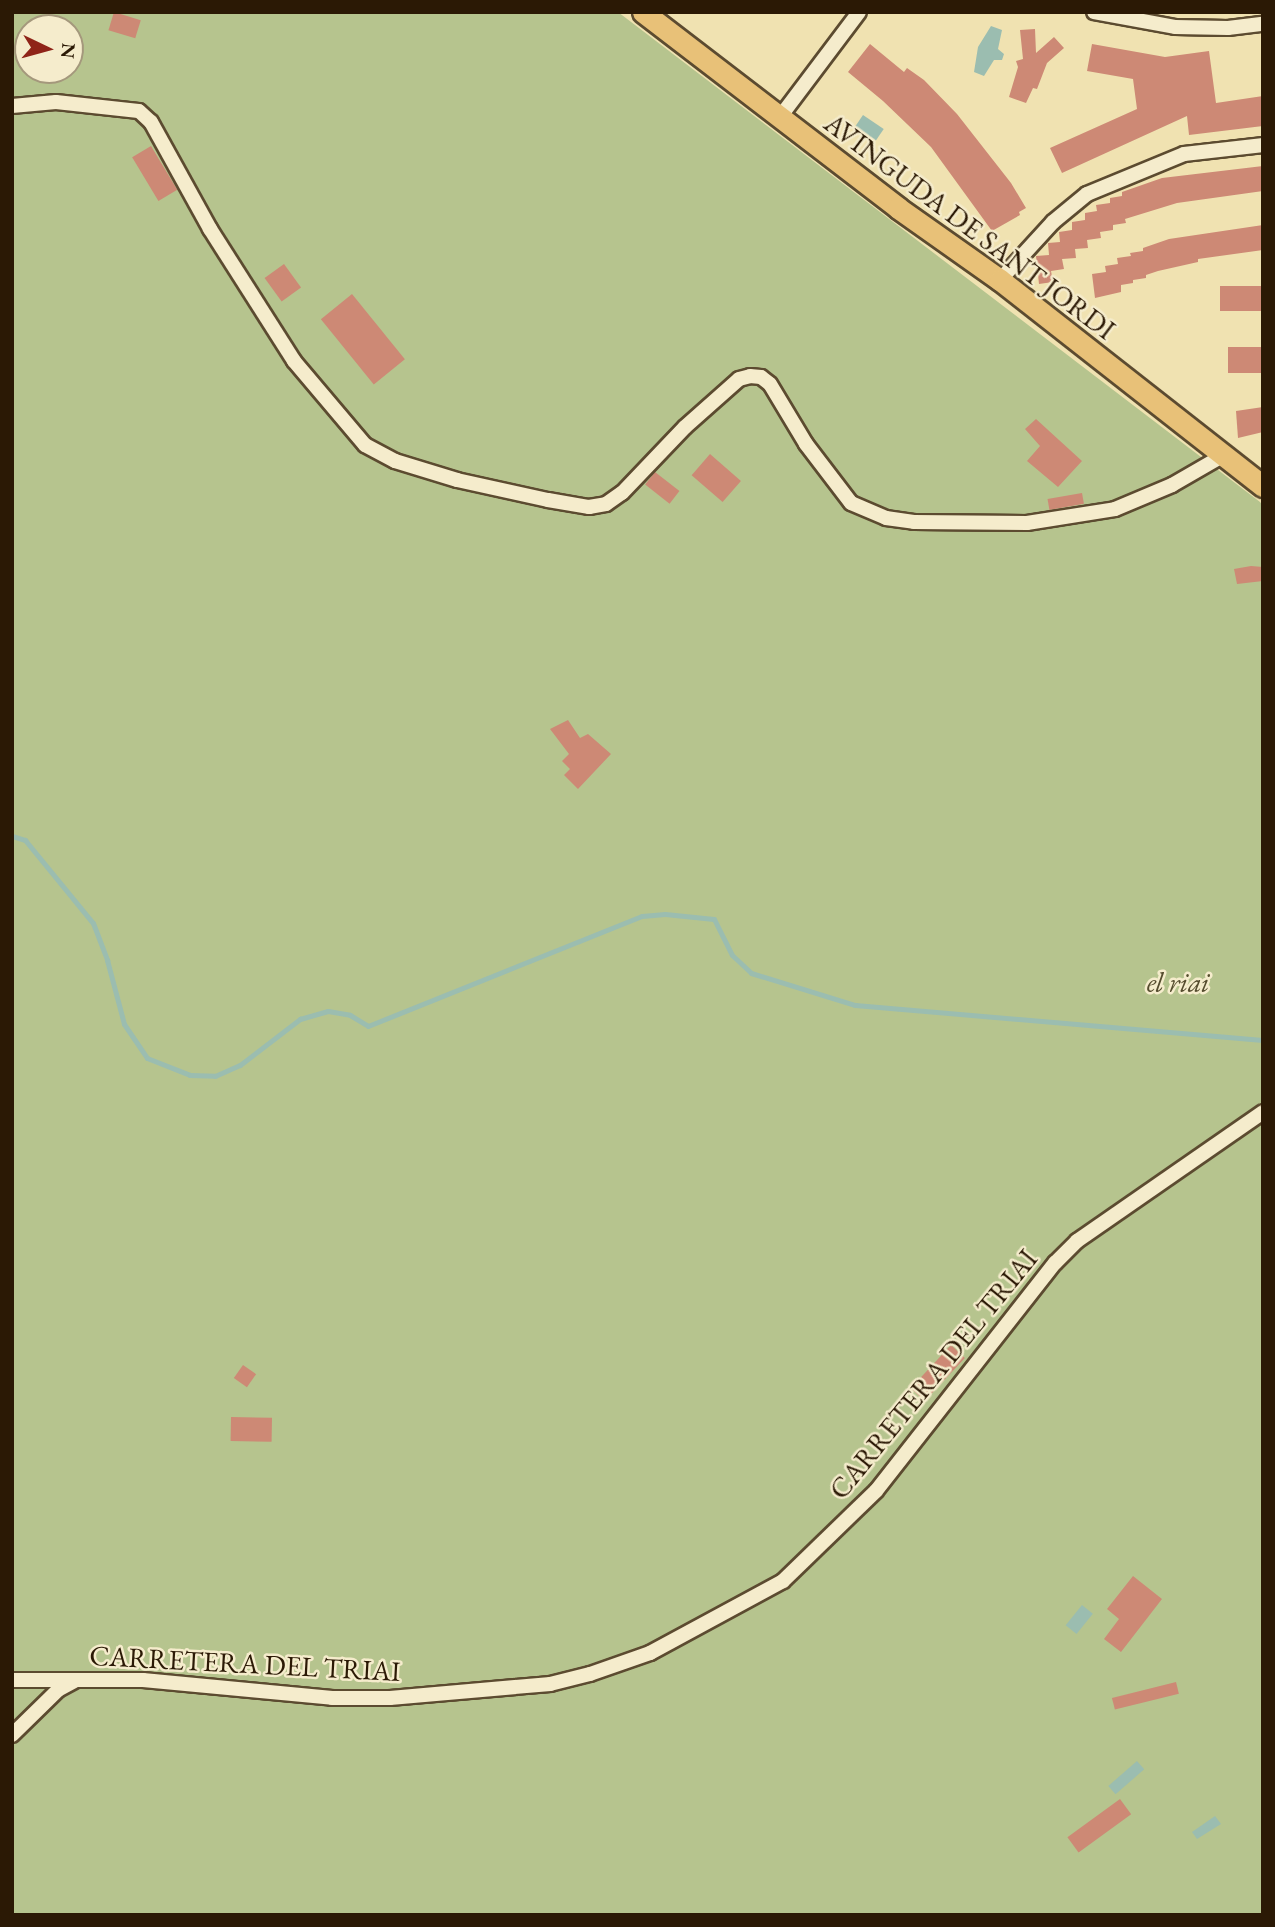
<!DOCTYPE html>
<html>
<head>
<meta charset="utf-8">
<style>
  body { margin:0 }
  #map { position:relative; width:1275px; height:1927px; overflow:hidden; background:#f0e2b1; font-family:"EB Garamond",serif }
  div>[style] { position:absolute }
  .green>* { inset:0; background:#b6c48e }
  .water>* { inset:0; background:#9bbdb0; transform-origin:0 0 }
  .stream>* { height:5px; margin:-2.5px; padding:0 2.5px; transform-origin:2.5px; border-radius:2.5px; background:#9bbdb0 }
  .building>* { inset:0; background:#cd8975; transform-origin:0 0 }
  .roads { filter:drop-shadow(2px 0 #5c4b30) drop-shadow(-2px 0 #5c4b30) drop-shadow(0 2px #5c4b30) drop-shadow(0 -2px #5c4b30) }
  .minor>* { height:14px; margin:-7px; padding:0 7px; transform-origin:7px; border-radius:7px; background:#f5eccc }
  .primary>* { height:21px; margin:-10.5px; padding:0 10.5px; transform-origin:10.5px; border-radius:10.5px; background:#e8c178 }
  span { translate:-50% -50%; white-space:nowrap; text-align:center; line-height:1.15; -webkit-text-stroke:5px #f5eccc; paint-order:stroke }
  .street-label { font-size:28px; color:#2b1905 }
  .park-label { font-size:28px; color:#554c2e; font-style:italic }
  .frame { position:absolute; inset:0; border:14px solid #2b1905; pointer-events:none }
  .north { position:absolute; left:14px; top:14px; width:70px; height:70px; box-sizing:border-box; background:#f5eccc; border:2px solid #a4987c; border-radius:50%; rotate:95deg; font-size:19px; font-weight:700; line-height:28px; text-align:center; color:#2b1905 }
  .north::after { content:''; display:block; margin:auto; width:24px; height:32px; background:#8f2418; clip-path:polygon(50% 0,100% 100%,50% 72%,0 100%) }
</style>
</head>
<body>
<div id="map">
  <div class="green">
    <i style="clip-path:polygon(evenodd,12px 12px,618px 12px,1260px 502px,1263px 506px,1263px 1915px,12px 1915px,12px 12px,28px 28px,70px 28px,70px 70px,28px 70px,28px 28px)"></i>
  </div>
  <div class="water">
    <i style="clip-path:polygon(991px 26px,1002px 30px,998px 49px,1004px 54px,1002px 60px,994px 60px,984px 76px,974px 72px,978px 47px)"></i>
    <i style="left:863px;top:115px;width:25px;height:14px;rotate:34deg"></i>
    <i style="left:1082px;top:1605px;width:14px;height:26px;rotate:39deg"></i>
    <i style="left:1137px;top:1761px;width:11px;height:38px;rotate:49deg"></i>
    <i style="clip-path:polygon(1215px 1816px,1221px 1824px,1197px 1839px,1192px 1832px)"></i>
  </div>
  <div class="stream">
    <i style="left:12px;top:836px;width:14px;rotate:17deg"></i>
    <i style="left:25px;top:840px;width:107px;rotate:50.7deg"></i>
    <i style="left:93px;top:923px;width:40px;rotate:69deg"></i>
    <i style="left:107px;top:960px;width:66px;rotate:75.1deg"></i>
    <i style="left:124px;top:1024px;width:41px;rotate:55.9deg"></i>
    <i style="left:147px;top:1058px;width:46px;rotate:21.6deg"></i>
    <i style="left:190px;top:1075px;width:25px;rotate:2deg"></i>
    <i style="left:215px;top:1076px;width:27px;rotate:-24deg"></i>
    <i style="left:240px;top:1065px;width:76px;rotate:-37.5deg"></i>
    <i style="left:300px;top:1019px;width:29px;rotate:-16deg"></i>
    <i style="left:328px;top:1011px;width:22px;rotate:10deg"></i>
    <i style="left:350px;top:1015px;width:21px;rotate:31deg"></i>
    <i style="left:368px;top:1026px;width:295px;rotate:-21.9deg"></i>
    <i style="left:642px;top:916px;width:23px;rotate:-5deg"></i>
    <i style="left:665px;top:914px;width:49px;rotate:5.8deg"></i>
    <i style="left:714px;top:919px;width:40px;rotate:63.4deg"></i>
    <i style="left:732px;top:955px;width:26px;rotate:43deg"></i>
    <i style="left:751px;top:973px;width:109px;rotate:17.1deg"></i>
    <i style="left:855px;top:1005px;width:409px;rotate:4.9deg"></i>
  </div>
  <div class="building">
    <i style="left:114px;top:12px;width:28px;height:19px;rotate:17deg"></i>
    <i style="clip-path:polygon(1035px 29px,1036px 53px,1054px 37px,1064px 48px,1047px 63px,1037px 89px,1033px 88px,1026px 103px,1009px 97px,1018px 67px,1016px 61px,1023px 59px,1020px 30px)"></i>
    <i style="clip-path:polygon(870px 44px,904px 72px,907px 68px,924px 80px,957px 114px,1011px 183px,1026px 208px,1019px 212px,1020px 215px,992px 231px,931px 147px,883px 101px,848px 72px)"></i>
    <i style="clip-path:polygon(1092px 44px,1165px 57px,1209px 51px,1216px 103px,1263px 96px,1263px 126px,1189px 135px,1187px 116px,1062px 173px,1050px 148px,1137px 109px,1133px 79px,1087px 71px)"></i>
    <i style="left:151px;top:146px;width:51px;height:22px;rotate:59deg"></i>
    <i style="clip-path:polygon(1263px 166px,1263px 191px,1177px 203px,1125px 219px,1126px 223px,1113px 225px,1113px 230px,1100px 232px,1101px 238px,1087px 240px,1088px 248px,1075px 249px,1076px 258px,1062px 259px,1064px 269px,1051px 271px,1053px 282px,1039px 284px,1036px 256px,1049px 255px,1048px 243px,1060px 242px,1059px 232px,1072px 230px,1072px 222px,1085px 220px,1085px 213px,1097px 211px,1096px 205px,1110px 203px,1110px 198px,1122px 196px,1122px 192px,1162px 178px)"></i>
    <i style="clip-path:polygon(1263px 225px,1263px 250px,1198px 259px,1198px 262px,1158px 271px,1146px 275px,1146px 278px,1133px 280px,1133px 283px,1121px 285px,1121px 292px,1095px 298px,1092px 274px,1106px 272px,1105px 266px,1118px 264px,1117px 258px,1131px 256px,1130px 253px,1143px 251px,1143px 248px,1169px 239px)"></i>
    <i style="left:284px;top:264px;width:29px;height:24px;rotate:54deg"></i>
    <i style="left:1263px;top:286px;width:25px;height:43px;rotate:90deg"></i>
    <i style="left:352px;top:294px;width:84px;height:40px;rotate:51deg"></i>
    <i style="left:1263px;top:347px;width:26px;height:35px;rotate:90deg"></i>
    <i style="clip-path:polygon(1263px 407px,1263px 432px,1238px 438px,1236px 411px)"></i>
    <i style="clip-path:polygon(1036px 419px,1082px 461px,1058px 487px,1027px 461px,1040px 446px,1025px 429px)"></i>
    <i style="left:710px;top:454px;width:41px;height:28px;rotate:41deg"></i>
    <i style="left:655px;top:472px;width:31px;height:16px;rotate:38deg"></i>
    <i style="left:1082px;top:493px;width:11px;height:35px;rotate:80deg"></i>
    <i style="clip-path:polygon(1251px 566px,1263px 567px,1263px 581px,1237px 584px,1234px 569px)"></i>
    <i style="clip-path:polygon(568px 720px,580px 738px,588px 734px,611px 754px,578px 789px,564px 775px,570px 769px,562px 761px,569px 754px,550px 729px)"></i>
    <i style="left:951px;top:1345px;width:19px;height:59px;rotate:43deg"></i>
    <i style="left:243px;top:1365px;width:16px;height:16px;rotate:35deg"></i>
    <i style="left:231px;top:1417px;width:41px;height:24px;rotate:1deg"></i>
    <i style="clip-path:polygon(1133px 1576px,1162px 1599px,1121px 1652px,1104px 1639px,1119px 1619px,1107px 1609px)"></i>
    <i style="left:1176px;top:1682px;width:12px;height:66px;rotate:76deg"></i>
    <i style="left:1120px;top:1799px;width:19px;height:65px;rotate:54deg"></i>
  </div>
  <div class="roads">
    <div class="minor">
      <i style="left:1094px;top:12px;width:82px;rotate:10.5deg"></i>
      <i style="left:1175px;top:27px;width:53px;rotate:1.1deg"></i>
      <i style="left:1228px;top:28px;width:35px;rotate:-7deg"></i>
      <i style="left:12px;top:106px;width:44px;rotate:-5.2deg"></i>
      <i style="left:56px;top:102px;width:83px;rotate:6.2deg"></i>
      <i style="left:139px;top:111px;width:16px;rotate:43deg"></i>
      <i style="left:151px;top:122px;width:122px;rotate:61.1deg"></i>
      <i style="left:210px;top:229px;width:156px;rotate:57.5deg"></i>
      <i style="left:294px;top:361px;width:110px;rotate:49.8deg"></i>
      <i style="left:365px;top:445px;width:34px;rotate:28deg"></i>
      <i style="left:395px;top:461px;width:65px;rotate:17deg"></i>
      <i style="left:457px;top:480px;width:93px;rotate:12.4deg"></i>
      <i style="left:548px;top:500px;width:42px;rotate:9.7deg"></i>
      <i style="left:589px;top:507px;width:17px;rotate:-10deg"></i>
      <i style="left:606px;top:504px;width:19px;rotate:-35deg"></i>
      <i style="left:622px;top:493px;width:91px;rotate:-46.3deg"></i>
      <i style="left:685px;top:427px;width:72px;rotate:-41.6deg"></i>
      <i style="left:739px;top:379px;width:11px;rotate:-15deg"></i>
      <i style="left:750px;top:376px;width:11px;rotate:5deg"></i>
      <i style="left:761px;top:377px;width:11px;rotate:38deg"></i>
      <i style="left:770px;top:384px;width:70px;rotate:59deg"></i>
      <i style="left:806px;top:444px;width:74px;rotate:52.7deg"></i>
      <i style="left:851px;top:503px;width:38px;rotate:23deg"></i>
      <i style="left:886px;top:518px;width:28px;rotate:8deg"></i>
      <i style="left:914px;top:522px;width:113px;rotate:0.5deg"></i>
      <i style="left:1027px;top:523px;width:89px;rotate:-9deg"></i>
      <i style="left:1115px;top:509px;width:62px;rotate:-22.8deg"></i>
      <i style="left:1172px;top:485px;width:60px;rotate:-30deg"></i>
      <i style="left:780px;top:117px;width:131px;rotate:-53deg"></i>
      <i style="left:1000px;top:280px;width:79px;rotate:-47.6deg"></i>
      <i style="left:1053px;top:222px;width:44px;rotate:-39.5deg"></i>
      <i style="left:1087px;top:194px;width:105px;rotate:-22.4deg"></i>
      <i style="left:1184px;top:154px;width:80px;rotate:-6.5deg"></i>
      <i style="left:12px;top:1680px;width:131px"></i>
      <i style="left:143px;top:1680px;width:190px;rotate:5.4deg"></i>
      <i style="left:332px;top:1698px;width:58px"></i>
      <i style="left:390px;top:1698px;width:161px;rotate:-5deg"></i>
      <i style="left:550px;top:1684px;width:41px;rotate:-14deg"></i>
      <i style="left:590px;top:1674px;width:64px;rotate:-19.3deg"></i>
      <i style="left:650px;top:1653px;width:151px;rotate:-28.4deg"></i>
      <i style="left:783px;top:1581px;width:129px;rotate:-44.1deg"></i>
      <i style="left:876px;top:1491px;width:290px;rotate:-51.9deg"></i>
      <i style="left:1055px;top:1263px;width:31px;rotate:-45deg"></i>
      <i style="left:1077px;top:1241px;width:226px;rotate:-34.7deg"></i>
      <i style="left:12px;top:1735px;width:64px;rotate:-44.4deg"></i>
      <i style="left:58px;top:1690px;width:18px;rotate:-29deg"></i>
    </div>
    <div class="primary">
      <i style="left:643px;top:12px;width:322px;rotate:37.5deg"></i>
      <i style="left:898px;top:208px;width:125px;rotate:35.2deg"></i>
      <i style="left:1000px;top:280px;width:334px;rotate:38.1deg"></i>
    </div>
  </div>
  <div class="street-label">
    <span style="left:970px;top:226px;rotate:37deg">AVINGUDA DE SANT JORDI</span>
    <span style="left:933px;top:1374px;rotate:-51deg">CARRETERA DEL TRIAI</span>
    <span style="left:245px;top:1663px;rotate:3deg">CARRETERA DEL TRIAI</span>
  </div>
  <div class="park-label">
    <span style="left:1178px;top:982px">el riai</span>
  </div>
  <div class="frame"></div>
  <div class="north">N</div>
</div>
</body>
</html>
